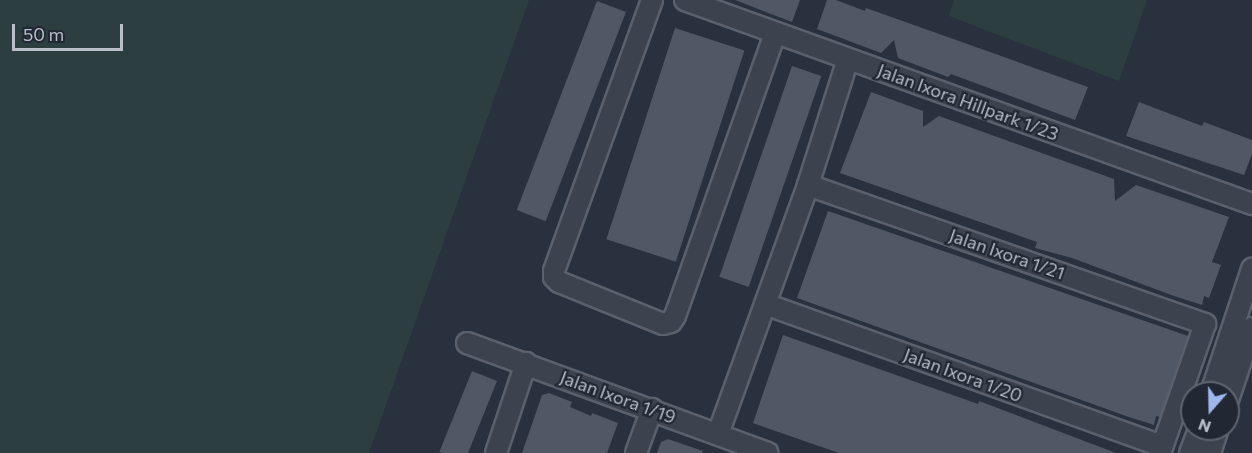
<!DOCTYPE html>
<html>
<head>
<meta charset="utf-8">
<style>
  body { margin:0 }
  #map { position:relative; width:1252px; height:453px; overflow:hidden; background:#29313e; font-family:Commissioner,sans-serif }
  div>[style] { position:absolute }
  .green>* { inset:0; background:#2c3e40 }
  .building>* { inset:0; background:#505866; transform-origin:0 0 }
  .roads { filter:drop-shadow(2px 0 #5b616c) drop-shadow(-2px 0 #5b616c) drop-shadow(0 2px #5b616c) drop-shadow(0 -2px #5b616c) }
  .minor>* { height:20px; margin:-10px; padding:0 10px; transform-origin:10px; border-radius:10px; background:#3d434e }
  span { translate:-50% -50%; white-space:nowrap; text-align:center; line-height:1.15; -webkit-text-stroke:4.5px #212833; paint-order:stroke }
  .street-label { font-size:18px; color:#b9bec9 }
  .north { position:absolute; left:1180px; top:381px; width:60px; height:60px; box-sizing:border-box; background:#212833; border:2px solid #5e646f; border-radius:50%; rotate:200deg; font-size:16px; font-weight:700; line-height:24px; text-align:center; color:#b9bec9 }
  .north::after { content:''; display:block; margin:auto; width:21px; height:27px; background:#9bb7ec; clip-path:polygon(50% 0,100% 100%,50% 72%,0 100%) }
  .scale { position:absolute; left:12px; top:24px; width:111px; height:27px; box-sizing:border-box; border:3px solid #b9bec9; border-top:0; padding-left:8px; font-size:18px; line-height:21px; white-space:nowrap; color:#b9bec9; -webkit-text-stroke:4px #212833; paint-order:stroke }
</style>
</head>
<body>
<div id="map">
  <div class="green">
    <i style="clip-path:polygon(0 0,529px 0,369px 453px,0 453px)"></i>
    <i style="clip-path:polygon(954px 0,1147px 0,1119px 81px,949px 16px)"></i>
  </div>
  <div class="building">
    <i style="clip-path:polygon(735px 0,800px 0,792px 22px)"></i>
    <i style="clip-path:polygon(827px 0,836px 0,865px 11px,866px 8px,1088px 87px,1075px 120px,951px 74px,948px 77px,898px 58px,894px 40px,881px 53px,817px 29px)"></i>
    <i style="left:597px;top:1px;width:31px;height:224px;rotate:21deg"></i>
    <i style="left:675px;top:28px;width:73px;height:222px;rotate:18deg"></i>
    <i style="left:792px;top:66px;width:31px;height:223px;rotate:19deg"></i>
    <i style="clip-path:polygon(871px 92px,923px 111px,923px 127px,939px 116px,1114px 179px,1115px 201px,1136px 185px,1229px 217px,1212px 262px,1221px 265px,1209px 298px,1204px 296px,1202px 305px,1174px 296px,1072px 258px,1035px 248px,1037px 242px,840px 173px)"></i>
    <i style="clip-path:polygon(1139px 102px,1202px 126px,1204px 122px,1252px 140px,1252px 154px,1244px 175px,1126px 136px)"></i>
    <i style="clip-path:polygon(828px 211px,1188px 336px,1160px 417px,1156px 416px,1154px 425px,1126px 416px,797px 298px)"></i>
    <i style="clip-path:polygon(783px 335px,978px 404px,979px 401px,1116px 453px,839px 453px,764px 427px,753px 423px)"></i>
    <i style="left:472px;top:371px;width:27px;height:87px;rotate:22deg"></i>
    <i style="clip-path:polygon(549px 393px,572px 402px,570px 407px,591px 416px,592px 413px,618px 423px,607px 453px,522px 453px,542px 395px)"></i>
    <i style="clip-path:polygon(668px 439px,703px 451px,702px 453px,657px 453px,661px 442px)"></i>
  </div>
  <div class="roads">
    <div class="minor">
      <i style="left:652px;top:0;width:288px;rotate:109.9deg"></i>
      <i style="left:554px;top:271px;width:6px;rotate:90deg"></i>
      <i style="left:554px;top:277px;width:7px;rotate:45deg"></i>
      <i style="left:559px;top:282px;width:112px;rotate:22deg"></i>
      <i style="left:663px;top:324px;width:8px;rotate:-14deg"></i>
      <i style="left:671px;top:322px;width:7px;rotate:-56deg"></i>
      <i style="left:675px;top:316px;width:300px;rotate:-70.5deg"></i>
      <i style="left:685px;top:0;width:603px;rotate:19.79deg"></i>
      <i style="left:808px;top:185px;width:421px;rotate:19.3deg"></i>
      <i style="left:1205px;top:324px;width:137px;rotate:109.2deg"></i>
      <i style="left:765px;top:304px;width:422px;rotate:19.7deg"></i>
      <i style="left:467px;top:343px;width:320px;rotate:20.1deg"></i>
      <i style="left:1211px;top:393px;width:131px;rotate:-71.7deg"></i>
      <i style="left:1228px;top:400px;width:76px;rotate:-71.6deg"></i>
      <i style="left:718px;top:434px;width:265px;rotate:-70.1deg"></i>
      <i style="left:808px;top:185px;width:132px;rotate:-72.4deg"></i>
      <i style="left:496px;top:453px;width:95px;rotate:-71.6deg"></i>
      <i style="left:636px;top:453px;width:47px;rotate:-70deg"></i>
      <i style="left:1190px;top:453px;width:26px;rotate:-69deg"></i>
      <i style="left:1210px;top:453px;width:25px;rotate:-72deg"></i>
    </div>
  </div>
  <div class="street-label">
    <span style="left:968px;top:102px;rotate:20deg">Jalan Ixora Hillpark 1/23</span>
    <span style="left:1007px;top:254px;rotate:19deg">Jalan Ixora 1/21</span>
    <span style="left:963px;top:375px;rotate:20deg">Jalan Ixora 1/20</span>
    <span style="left:618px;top:397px;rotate:20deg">Jalan Ixora 1/19</span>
  </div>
  <div class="north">N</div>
  <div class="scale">50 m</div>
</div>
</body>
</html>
